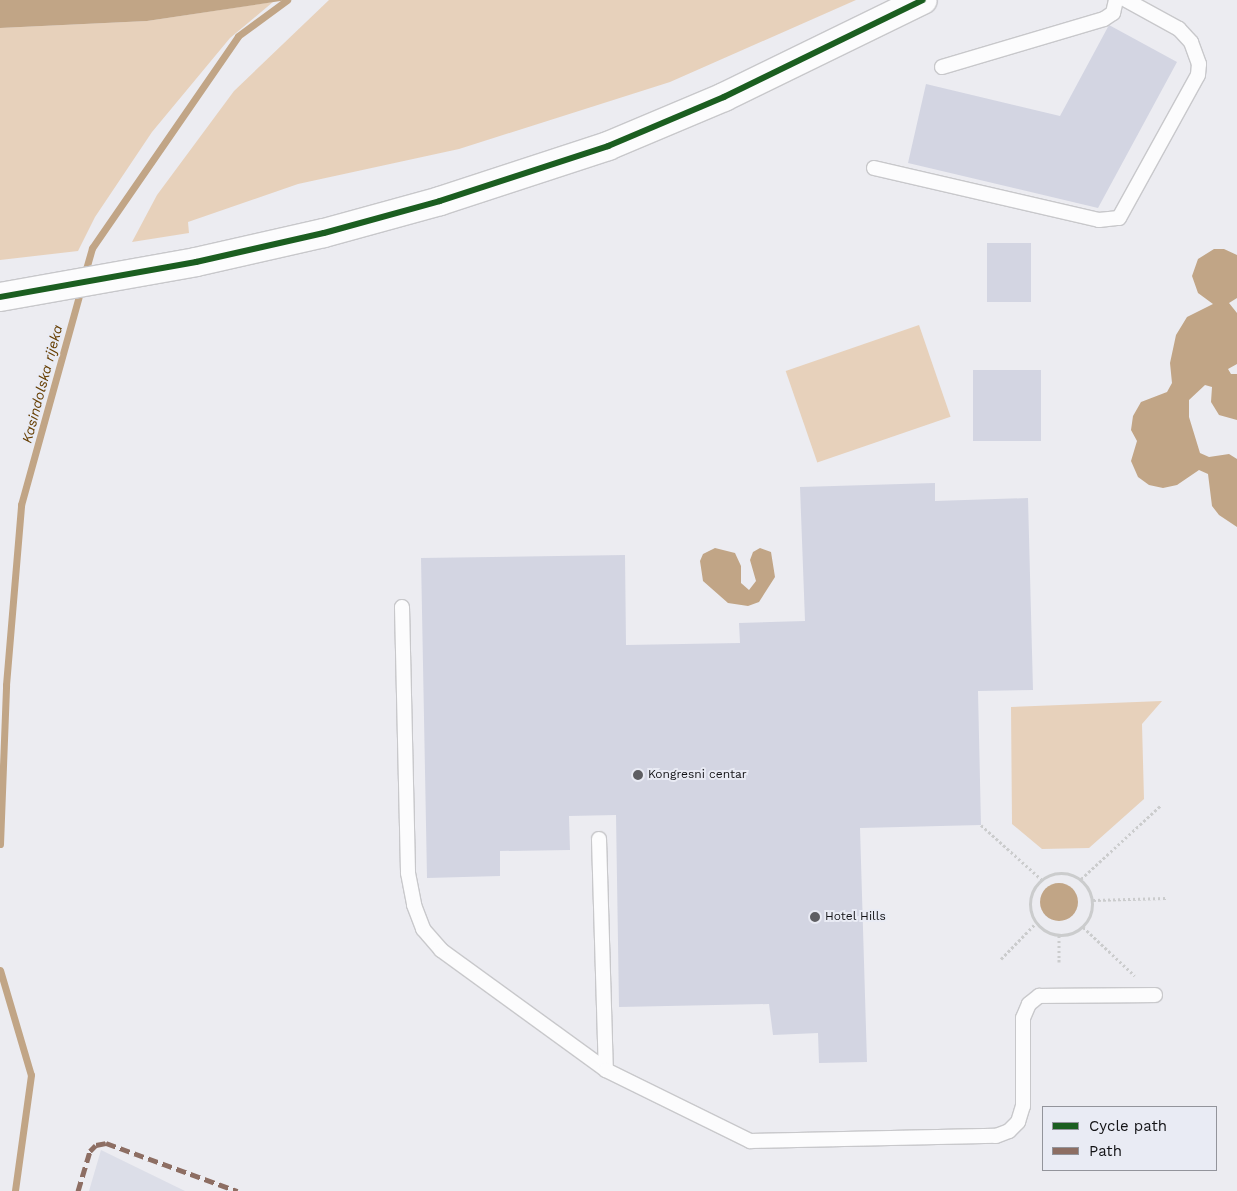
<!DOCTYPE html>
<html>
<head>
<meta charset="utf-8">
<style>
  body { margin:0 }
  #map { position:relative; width:1237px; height:1191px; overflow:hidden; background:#ececf1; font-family:"Work Sans",sans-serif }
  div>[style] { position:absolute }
  .built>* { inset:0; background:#dcdee8 }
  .green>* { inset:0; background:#e7d1bb; transform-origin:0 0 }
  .water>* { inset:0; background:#c1a586 }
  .round { border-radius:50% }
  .stream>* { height:7px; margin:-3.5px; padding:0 3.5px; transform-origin:3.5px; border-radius:3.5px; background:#c1a586 }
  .building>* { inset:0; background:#d3d5e2; transform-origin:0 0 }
  .path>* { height:3px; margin-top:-1.5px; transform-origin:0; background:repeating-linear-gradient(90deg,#cbcccd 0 2.5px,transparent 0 5px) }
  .path>.ring { margin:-1.5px; padding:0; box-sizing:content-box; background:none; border:3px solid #cbcccd; border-radius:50% }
  .roads { filter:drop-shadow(1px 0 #c8c8cb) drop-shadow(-1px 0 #c8c8cb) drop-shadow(0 1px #c8c8cb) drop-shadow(0 -1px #c8c8cb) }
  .service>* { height:14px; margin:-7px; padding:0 7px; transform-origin:7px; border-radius:7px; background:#fcfcfd }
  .minor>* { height:28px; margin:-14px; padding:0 14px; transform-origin:14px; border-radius:14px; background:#fcfcfd }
  .quiet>* { height:5px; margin-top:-2.5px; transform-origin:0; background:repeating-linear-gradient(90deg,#8d6e63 0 10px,transparent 0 15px) }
  .cycleway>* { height:6px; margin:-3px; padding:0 3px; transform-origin:3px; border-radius:3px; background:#1b5e20 }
  .dots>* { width:14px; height:14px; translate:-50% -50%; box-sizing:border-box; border:2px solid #e9ebf4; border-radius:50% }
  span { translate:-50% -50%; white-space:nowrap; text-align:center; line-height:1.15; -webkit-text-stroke:4px #e9ebf4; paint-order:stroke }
  .poi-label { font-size:12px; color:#121215 }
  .left { translate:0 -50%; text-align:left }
  .water-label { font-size:14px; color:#663e00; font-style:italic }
  .legend { position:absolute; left:1042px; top:1106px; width:175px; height:65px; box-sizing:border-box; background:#e9ebf4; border:1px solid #93949b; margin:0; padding:6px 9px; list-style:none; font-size:15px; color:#121215 }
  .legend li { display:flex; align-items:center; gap:10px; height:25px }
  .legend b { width:25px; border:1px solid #93949b }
</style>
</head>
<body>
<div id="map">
  <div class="built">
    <i style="clip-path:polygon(101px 1150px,185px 1191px,89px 1191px)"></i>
  </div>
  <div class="green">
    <i style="clip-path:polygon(329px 0,856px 0,670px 82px,459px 149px,298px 184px,188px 222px,189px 233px,132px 242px,157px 195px,234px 91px)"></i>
    <i style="clip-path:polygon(273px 2px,230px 38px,152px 132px,95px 217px,78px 251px,0 260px,0 28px,147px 21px)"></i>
    <i style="left:919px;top:325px;width:97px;height:141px;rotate:71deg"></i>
    <i style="clip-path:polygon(1162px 701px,1142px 724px,1144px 799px,1089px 848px,1042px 849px,1012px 824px,1011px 707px)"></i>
  </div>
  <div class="water">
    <i style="clip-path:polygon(0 0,287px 0,147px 21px,0 28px)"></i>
    <i style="clip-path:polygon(1214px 249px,1224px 249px,1237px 255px,1237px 298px,1229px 303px,1237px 313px,1237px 364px,1228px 369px,1231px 374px,1237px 374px,1237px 420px,1219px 415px,1211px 402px,1212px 387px,1205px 385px,1189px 400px,1189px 417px,1200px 453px,1209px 457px,1229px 454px,1237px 459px,1237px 527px,1219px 515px,1212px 506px,1208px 474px,1199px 470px,1177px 485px,1163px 488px,1149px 485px,1138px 477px,1131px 461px,1137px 441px,1131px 430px,1133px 416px,1141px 402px,1167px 392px,1172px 383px,1170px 363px,1176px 335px,1187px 317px,1213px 304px,1198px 293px,1192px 276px,1198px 259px)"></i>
    <i style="clip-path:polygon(715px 548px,735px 553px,741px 566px,741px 583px,749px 590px,756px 581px,750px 560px,753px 552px,760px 548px,771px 552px,775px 577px,759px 602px,748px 606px,728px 603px,703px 581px,700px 561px,703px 554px)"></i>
    <i class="round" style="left:1040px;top:883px;width:38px;height:38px"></i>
  </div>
  <div class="stream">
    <i style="left:84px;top:276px;width:29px;rotate:-74deg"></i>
    <i style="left:92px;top:248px;width:257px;rotate:-55.4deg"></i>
    <i style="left:238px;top:36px;width:61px;rotate:-36.3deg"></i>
    <i style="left:0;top:844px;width:159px;rotate:-87.8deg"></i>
    <i style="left:6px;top:685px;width:181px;rotate:-85.2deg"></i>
    <i style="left:21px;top:505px;width:225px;rotate:-74.5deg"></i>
    <i style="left:0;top:970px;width:109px;rotate:73.6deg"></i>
    <i style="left:31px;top:1075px;width:117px;rotate:97.9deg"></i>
  </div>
  <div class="building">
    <i style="clip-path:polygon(1109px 25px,1177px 62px,1098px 208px,908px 163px,926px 84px,1060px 116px)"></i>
    <i style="left:1031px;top:243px;width:59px;height:44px;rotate:90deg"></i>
    <i style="left:973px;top:370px;width:68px;height:71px"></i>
    <i style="clip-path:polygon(935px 483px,935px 501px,1028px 498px,1033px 690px,978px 691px,981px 825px,860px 828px,867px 1062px,819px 1063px,818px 1033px,773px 1035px,769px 1004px,619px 1007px,616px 815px,569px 816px,570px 850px,500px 851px,500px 876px,427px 878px,421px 558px,625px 555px,626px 645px,740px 643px,739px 623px,805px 621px,800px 487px)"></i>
  </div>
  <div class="path">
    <i style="left:981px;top:825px;width:81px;rotate:42deg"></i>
    <i class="ring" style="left:1030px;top:873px;width:59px;height:59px"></i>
    <i style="left:1081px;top:879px;width:108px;rotate:-42.7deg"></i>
    <i style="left:1093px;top:900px;width:73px;rotate:-1.6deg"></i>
    <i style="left:1083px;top:927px;width:71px;rotate:43.3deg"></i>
    <i style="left:1059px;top:935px;width:27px;rotate:90deg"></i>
    <i style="left:1001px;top:959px;width:50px;rotate:-45.8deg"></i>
  </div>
  <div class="roads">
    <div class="service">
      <i style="left:942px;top:67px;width:169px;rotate:-16.5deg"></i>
      <i style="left:1104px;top:19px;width:11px;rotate:-34deg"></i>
      <i style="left:1113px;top:13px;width:13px;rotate:-77deg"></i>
      <i style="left:874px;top:168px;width:231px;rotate:13deg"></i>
      <i style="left:1099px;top:220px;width:20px;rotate:-6deg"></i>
      <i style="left:1119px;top:218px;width:163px;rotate:-61.1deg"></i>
      <i style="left:1198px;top:75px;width:11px;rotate:-85deg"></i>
      <i style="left:1199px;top:64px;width:23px;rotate:-110deg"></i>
      <i style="left:1191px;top:42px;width:18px;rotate:-133deg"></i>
      <i style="left:1179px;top:29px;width:60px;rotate:-151.3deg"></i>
      <i style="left:402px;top:607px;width:266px;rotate:88.7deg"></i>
      <i style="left:408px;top:873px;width:33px;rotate:79deg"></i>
      <i style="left:414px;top:905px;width:26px;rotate:69deg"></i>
      <i style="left:423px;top:929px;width:28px;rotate:49deg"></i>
      <i style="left:441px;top:950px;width:204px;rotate:36deg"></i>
      <i style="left:599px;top:839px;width:231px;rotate:88.3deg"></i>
      <i style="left:606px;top:1070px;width:161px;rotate:26.2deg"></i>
      <i style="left:750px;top:1141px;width:246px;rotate:-1.2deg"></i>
      <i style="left:996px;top:1136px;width:14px;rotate:-21deg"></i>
      <i style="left:1009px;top:1131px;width:13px;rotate:-45deg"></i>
      <i style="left:1018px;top:1122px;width:17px;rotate:-73deg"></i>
      <i style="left:1023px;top:1106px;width:88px;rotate:-90deg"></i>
      <i style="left:1023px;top:1018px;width:15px;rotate:-67deg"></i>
      <i style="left:1029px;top:1004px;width:13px;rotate:-39deg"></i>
      <i style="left:1039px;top:996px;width:116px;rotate:-0.5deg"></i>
    </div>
    <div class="minor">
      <i style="left:0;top:297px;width:199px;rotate:-10.1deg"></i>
      <i style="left:196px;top:262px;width:131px;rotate:-12.8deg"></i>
      <i style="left:324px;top:233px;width:120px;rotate:-15.4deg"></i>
      <i style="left:440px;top:201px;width:177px;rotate:-18.1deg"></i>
      <i style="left:608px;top:146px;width:126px;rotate:-22.9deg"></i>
      <i style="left:724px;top:97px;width:221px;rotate:-26deg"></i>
    </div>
  </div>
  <div class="quiet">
    <i style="left:78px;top:1191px;width:42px;rotate:-73.3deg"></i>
    <i style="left:90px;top:1151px;width:8px;rotate:-45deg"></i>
    <i style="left:96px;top:1145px;width:10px;rotate:-11deg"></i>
    <i style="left:106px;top:1143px;width:140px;rotate:20.1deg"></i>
  </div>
  <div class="cycleway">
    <i style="left:0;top:297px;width:199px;rotate:-10.1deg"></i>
    <i style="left:196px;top:262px;width:131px;rotate:-12.8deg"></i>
    <i style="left:324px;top:233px;width:120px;rotate:-15.4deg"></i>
    <i style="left:440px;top:201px;width:177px;rotate:-18.1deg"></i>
    <i style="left:608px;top:146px;width:126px;rotate:-22.9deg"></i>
    <i style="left:724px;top:97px;width:221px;rotate:-26deg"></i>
  </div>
  <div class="dots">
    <i style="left:638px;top:775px;background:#5e5e62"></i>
    <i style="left:815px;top:917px;background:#5e5e62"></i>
  </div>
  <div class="poi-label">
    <span class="left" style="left:648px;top:775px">Kongresni centar</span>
    <span class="left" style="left:825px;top:917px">Hotel Hills</span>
  </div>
  <div class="water-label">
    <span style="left:42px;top:384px;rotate:-75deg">Kasindolska rijeka</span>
  </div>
  <ul class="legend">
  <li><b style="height:6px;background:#1b5e20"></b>Cycle path</li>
  <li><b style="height:6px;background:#8d6e63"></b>Path</li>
  </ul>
</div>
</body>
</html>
